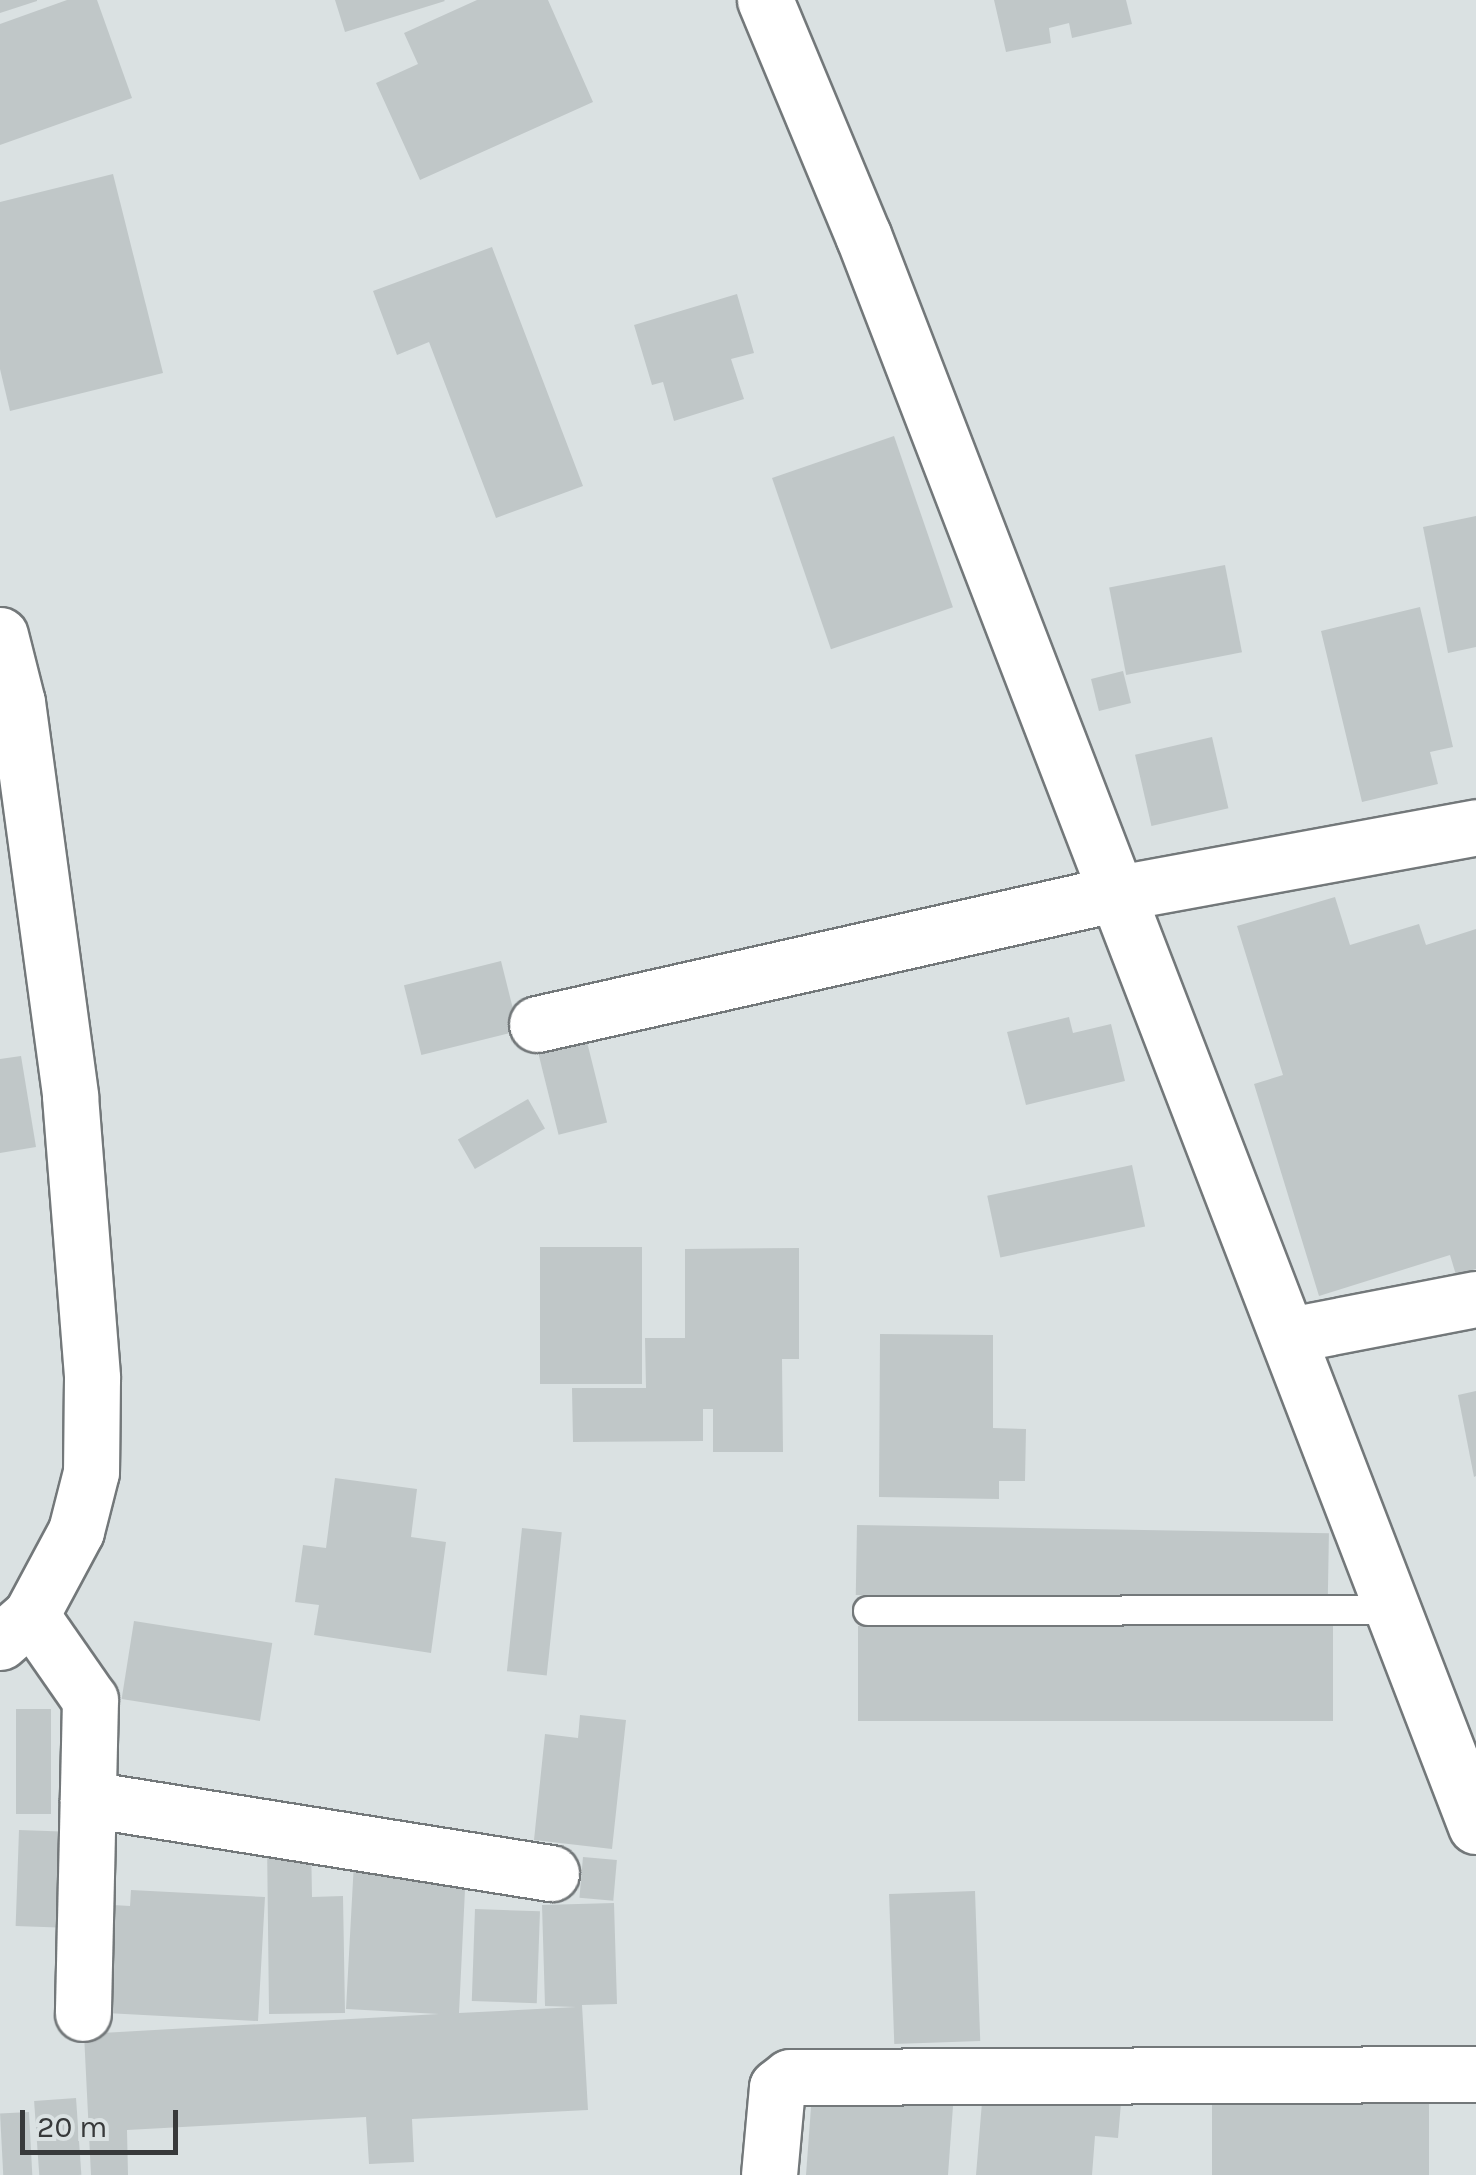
<!DOCTYPE html>
<html>
<head>
<meta charset="utf-8">
<style>
  body { margin:0 }
  #map { position:relative; width:1476px; height:2175px; overflow:hidden; background:#dae1e2; font-family:Karla,sans-serif }
  div>[style] { position:absolute }
  .building>* { inset:0; background:#c0c7c8; transform-origin:0 0 }
  .roads { filter:drop-shadow(2px 0 #73787a) drop-shadow(-2px 0 #73787a) drop-shadow(0 2px #73787a) drop-shadow(0 -2px #73787a) }
  .service>* { height:28px; margin:-14px; padding:0 14px; transform-origin:14px; border-radius:14px; background:#fff }
  .minor>* { height:55px; margin:-27.5px; padding:0 27.5px; transform-origin:27.5px; border-radius:27.5px; background:#fff }
  .tertiary>* { height:55px; margin:-27.5px; padding:0 27.5px; transform-origin:27.5px; border-radius:27.5px; background:#fff }
  span { translate:-50% -50%; white-space:nowrap; text-align:center; line-height:1.15; -webkit-text-stroke:8px #dae1e2; paint-order:stroke }
  .scale { position:absolute; left:20px; top:2110px; width:158px; height:45px; box-sizing:border-box; border:5px solid #37393a; border-top:0; padding-left:12px; font-size:30px; line-height:35px; white-space:nowrap; color:#37393a; -webkit-text-stroke:8px #dae1e2; paint-order:stroke }
</style>
</head>
<body>
<div id="map">
  <div class="building">
    <i style="clip-path:polygon(0 0,37px 0,37px 1px,0 13px)"></i>
    <i style="clip-path:polygon(67px 0,97px 0,132px 98px,0 145px,0 24px)"></i>
    <i style="clip-path:polygon(335px 0,444px 0,445px 1px,345px 32px)"></i>
    <i style="clip-path:polygon(477px 0,548px 0,593px 102px,420px 180px,376px 83px,418px 64px,404px 33px)"></i>
    <i style="clip-path:polygon(994px 0,1126px 0,1132px 24px,1072px 38px,1069px 23px,1049px 28px,1051px 43px,1006px 52px)"></i>
    <i style="clip-path:polygon(113px 174px,163px 373px,10px 411px,0 369px,0 202px)"></i>
    <i style="clip-path:polygon(492px 247px,583px 486px,496px 518px,429px 342px,397px 355px,373px 291px)"></i>
    <i style="clip-path:polygon(737px 294px,754px 353px,731px 359px,744px 399px,674px 421px,663px 382px,652px 385px,634px 325px)"></i>
    <i style="left:894px;top:436px;width:181px;height:129px;rotate:71deg"></i>
    <i style="clip-path:polygon(1476px 516px,1476px 647px,1448px 653px,1423px 527px)"></i>
    <i style="left:1225px;top:565px;width:89px;height:118px;rotate:79deg"></i>
    <i style="clip-path:polygon(1420px 607px,1453px 747px,1430px 752px,1438px 784px,1362px 802px,1321px 631px)"></i>
    <i style="left:1123px;top:671px;width:33px;height:33px;rotate:76deg"></i>
    <i style="left:1212px;top:737px;width:73px;height:79px;rotate:77deg"></i>
    <i style="clip-path:polygon(1335px 897px,1350px 945px,1419px 924px,1426px 945px,1476px 929px,1476px 1269px,1456px 1275px,1450px 1255px,1319px 1296px,1254px 1084px,1283px 1075px,1237px 926px)"></i>
    <i style="left:501px;top:961px;width:72px;height:100px;rotate:76deg"></i>
    <i style="clip-path:polygon(1069px 1017px,1073px 1033px,1111px 1024px,1125px 1081px,1026px 1105px,1007px 1032px)"></i>
    <i style="left:587px;top:1042px;width:83px;height:50px;rotate:76deg"></i>
    <i style="clip-path:polygon(21px 1056px,36px 1147px,0 1153px,0 1059px)"></i>
    <i style="left:528px;top:1099px;width:34px;height:81px;rotate:60deg"></i>
    <i style="left:1132px;top:1165px;width:63px;height:148px;rotate:78deg"></i>
    <i style="left:540px;top:1247px;width:102px;height:137px"></i>
    <i style="clip-path:polygon(799px 1248px,799px 1359px,782px 1359px,783px 1452px,713px 1452px,713px 1409px,703px 1409px,703px 1441px,573px 1442px,572px 1388px,646px 1388px,645px 1338px,685px 1338px,685px 1249px)"></i>
    <i style="clip-path:polygon(880px 1334px,993px 1335px,993px 1428px,1026px 1429px,1025px 1481px,999px 1481px,999px 1499px,879px 1497px)"></i>
    <i style="clip-path:polygon(1476px 1391px,1476px 1476px,1474px 1477px,1458px 1395px)"></i>
    <i style="clip-path:polygon(335px 1478px,417px 1489px,411px 1537px,446px 1542px,431px 1653px,314px 1635px,319px 1605px,295px 1602px,303px 1545px,326px 1548px)"></i>
    <i style="left:857px;top:1525px;width:472px;height:70px;rotate:1deg"></i>
    <i style="left:522px;top:1528px;width:40px;height:144px;rotate:6deg"></i>
    <i style="left:134px;top:1621px;width:140px;height:79px;rotate:9deg"></i>
    <i style="left:858px;top:1626px;width:475px;height:95px"></i>
    <i style="left:16px;top:1709px;width:35px;height:105px"></i>
    <i style="clip-path:polygon(580px 1715px,626px 1720px,612px 1849px,534px 1840px,545px 1734px,578px 1738px)"></i>
    <i style="left:19px;top:1830px;width:49px;height:96px;rotate:2deg"></i>
    <i style="clip-path:polygon(267px 1840px,311px 1840px,312px 1897px,343px 1896px,345px 2013px,269px 2014px)"></i>
    <i style="left:583px;top:1857px;width:34px;height:41px;rotate:5deg"></i>
    <i style="clip-path:polygon(354px 1862px,466px 1869px,459px 2013px,576px 2007px,545px 2006px,542px 1905px,614px 1903px,617px 2004px,582px 2005px,588px 2110px,412px 2119px,414px 2162px,369px 2164px,366px 2117px,127px 2130px,128px 2175px,91px 2175px,84px 2034px,439px 2014px,346px 2009px)"></i>
    <i style="clip-path:polygon(131px 1890px,265px 1897px,258px 2021px,106px 2013px,113px 1905px,130px 1906px)"></i>
    <i style="left:975px;top:1891px;width:150px;height:86px;rotate:88deg"></i>
    <i style="left:475px;top:1909px;width:65px;height:92px;rotate:2deg"></i>
    <i style="left:1212px;top:2088px;width:217px;height:87px"></i>
    <i style="clip-path:polygon(983px 2090px,1121px 2103px,1118px 2138px,1095px 2136px,1092px 2175px,976px 2175px)"></i>
    <i style="clip-path:polygon(812px 2094px,953px 2106px,948px 2175px,806px 2175px)"></i>
    <i style="left:76px;top:2098px;width:77px;height:42px;rotate:86deg"></i>
    <i style="left:29px;top:2112px;width:63px;height:29px;rotate:87deg"></i>
  </div>
  <div class="roads">
    <div class="service">
      <i style="left:868px;top:1611px;width:526px;rotate:-0.11deg"></i>
    </div>
    <div class="minor">
      <i style="left:765px;top:0;width:255px;rotate:67.4deg"></i>
      <i style="left:863px;top:235px;width:1705px;rotate:68.93deg"></i>
      <i style="left:537px;top:1024px;width:596px;rotate:-12.71deg"></i>
      <i style="left:1118px;top:893px;width:364px;rotate:-10.4deg"></i>
      <i style="left:1290px;top:1335px;width:189px;rotate:-11deg"></i>
      <i style="left:31px;top:1615px;width:103px;rotate:55.2deg"></i>
      <i style="left:90px;top:1700px;width:313px;rotate:91.3deg"></i>
      <i style="left:88px;top:1799px;width:469px;rotate:9.1deg"></i>
      <i style="left:769px;top:2175px;width:88px;rotate:-84.8deg"></i>
      <i style="left:777px;top:2087px;width:16px;rotate:-38deg"></i>
      <i style="left:790px;top:2077px;width:686px;rotate:-0.25deg"></i>
    </div>
    <div class="tertiary">
      <i style="left:0;top:635px;width:69px;rotate:75.8deg"></i>
      <i style="left:17px;top:702px;width:398px;rotate:82.3deg"></i>
      <i style="left:70px;top:1096px;width:283px;rotate:85.5deg"></i>
      <i style="left:92px;top:1378px;width:94px;rotate:90.6deg"></i>
      <i style="left:91px;top:1472px;width:61px;rotate:104.3deg"></i>
      <i style="left:76px;top:1531px;width:95px;rotate:118.2deg"></i>
      <i style="left:31px;top:1615px;width:41px;rotate:138.9deg"></i>
    </div>
  </div>
  <div class="scale">20 m</div>
</div>
</body>
</html>
